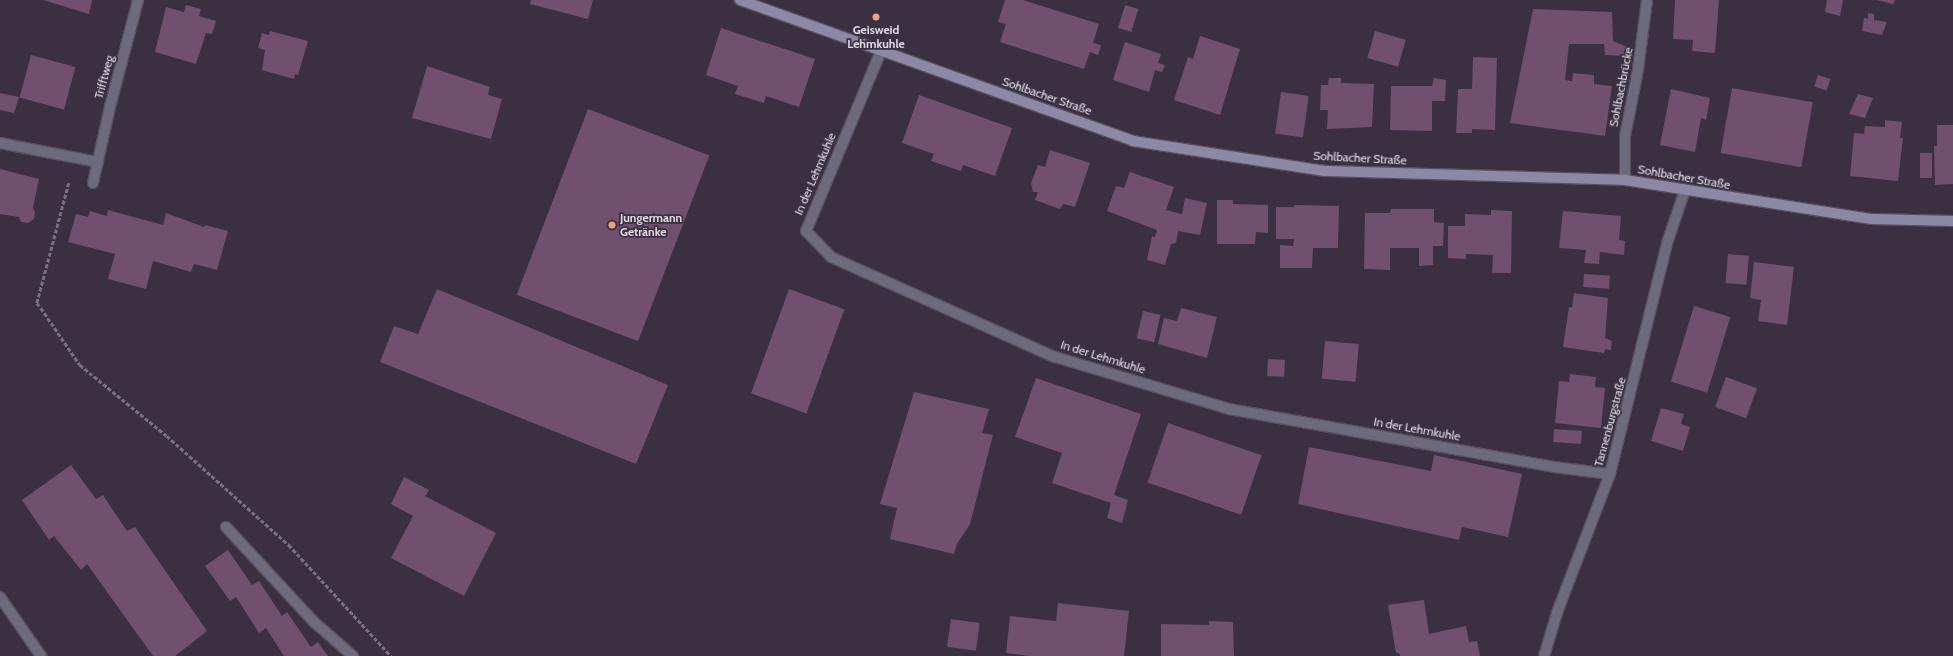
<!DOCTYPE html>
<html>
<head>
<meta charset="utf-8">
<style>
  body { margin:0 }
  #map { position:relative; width:1953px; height:656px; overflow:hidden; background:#3a3042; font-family:Cabin,sans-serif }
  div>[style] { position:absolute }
  .building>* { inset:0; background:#704f6f; transform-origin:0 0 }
  .path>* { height:2.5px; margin-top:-1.25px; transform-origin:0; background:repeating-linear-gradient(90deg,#797080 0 4px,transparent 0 6px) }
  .roads { filter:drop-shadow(1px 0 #584f60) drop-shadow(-1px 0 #584f60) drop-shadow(0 1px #584f60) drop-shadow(0 -1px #584f60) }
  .lane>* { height:10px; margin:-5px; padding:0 5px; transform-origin:5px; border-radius:5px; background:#6d6a7d }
  .street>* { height:10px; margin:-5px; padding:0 5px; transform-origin:5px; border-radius:5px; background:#6d6a7d }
  .secondary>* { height:10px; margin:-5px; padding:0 5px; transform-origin:5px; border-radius:5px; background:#8c88a5 }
  .dots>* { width:11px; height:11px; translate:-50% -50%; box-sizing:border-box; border:2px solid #3a3042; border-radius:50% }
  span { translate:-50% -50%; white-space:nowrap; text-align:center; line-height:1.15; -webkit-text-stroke:3.5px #3a3042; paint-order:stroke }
  .poi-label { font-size:12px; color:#e1dbe6; font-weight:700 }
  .left { translate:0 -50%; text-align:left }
  .street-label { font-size:12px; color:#e1dbe6 }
</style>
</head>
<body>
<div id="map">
  <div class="building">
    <i style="clip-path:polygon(43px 0,92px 0,89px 14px)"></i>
    <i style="clip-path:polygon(531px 0,593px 0,588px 19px,530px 4px)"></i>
    <i style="clip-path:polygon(1005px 0,1023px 0,1099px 24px,1093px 43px,1101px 45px,1098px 55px,1090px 52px,1084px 69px,1000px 42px,1006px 24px,998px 22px)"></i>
    <i style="clip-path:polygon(1675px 0,1719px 0,1715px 53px,1692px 51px,1693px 40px,1673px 39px)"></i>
    <i style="clip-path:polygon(1827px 0,1843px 0,1840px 16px,1825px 12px)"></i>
    <i style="clip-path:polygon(1876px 0,1895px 0,1893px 4px)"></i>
    <i style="clip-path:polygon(186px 5px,201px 9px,199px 16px,216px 21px,212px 34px,206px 33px,196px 64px,155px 52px,166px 7px,184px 12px)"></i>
    <i style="left:1125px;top:5px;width:14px;height:24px;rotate:17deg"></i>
    <i style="clip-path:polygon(1533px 9px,1612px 12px,1613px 41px,1627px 47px,1625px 56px,1605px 55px,1604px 44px,1569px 44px,1565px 80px,1572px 81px,1573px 73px,1594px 75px,1594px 84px,1612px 86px,1605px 136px,1510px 123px)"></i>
    <i style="clip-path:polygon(1868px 13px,1874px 14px,1874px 20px,1887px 22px,1882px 35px,1862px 31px,1864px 18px,1868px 19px)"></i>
    <i style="clip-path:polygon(721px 28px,815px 59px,799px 107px,766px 96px,764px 103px,735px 94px,738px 86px,706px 75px)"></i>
    <i style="clip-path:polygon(270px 31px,308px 41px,298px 75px,295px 74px,294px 79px,262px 70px,265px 50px,258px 48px,262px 33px,269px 35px)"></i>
    <i style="left:1375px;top:31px;width:32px;height:28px;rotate:16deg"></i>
    <i style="clip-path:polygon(1200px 36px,1240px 49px,1220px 115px,1174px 100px,1188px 57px,1193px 59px)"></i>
    <i style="clip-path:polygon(1125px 42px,1161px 54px,1158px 63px,1165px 65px,1162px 72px,1155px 70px,1149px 92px,1113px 80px)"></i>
    <i style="left:31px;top:55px;width:46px;height:44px;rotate:15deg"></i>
    <i style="clip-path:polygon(1473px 57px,1497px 58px,1495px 130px,1472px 129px,1472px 133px,1456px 133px,1458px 89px,1472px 89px)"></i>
    <i style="clip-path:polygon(427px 66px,490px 87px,488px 95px,502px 99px,491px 139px,412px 118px)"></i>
    <i style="left:1818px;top:75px;width:13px;height:12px;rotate:18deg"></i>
    <i style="clip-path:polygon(1329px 78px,1341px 78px,1341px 83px,1374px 84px,1372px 127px,1327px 129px,1328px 110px,1320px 110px,1321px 85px,1328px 85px)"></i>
    <i style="clip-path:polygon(1434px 78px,1446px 80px,1445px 101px,1432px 101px,1432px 131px,1390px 130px,1391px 86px,1432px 86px)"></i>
    <i style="left:1732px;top:88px;width:82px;height:66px;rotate:10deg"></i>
    <i style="clip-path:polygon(1671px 89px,1710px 98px,1706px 120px,1701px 118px,1695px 152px,1660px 145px)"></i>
    <i style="left:1281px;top:92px;width:28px;height:42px;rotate:8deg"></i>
    <i style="clip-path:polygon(0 93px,19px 97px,14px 113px,0 110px)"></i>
    <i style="clip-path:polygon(1858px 94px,1873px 98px,1865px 118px,1849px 114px)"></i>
    <i style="clip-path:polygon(919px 95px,1012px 128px,995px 176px,963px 165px,961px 171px,931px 161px,934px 154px,902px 143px)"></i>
    <i style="left:588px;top:109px;width:130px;height:199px;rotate:21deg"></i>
    <i style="clip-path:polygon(1885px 120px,1902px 122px,1900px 138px,1903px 138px,1898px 181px,1850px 176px,1854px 133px,1864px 134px,1865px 126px,1885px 127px)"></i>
    <i style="clip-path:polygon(1937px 125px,1953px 125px,1953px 184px,1935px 185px,1934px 146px,1937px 146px)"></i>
    <i style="clip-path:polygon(1050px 150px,1090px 163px,1075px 207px,1063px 204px,1060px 209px,1035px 200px,1038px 192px,1033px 192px,1031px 183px,1038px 165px,1045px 167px)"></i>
    <i style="left:1920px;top:153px;width:12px;height:25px"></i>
    <i style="clip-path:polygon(0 169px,39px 179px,33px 208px,35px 212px,34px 219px,28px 223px,21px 222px,19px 217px,0 214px)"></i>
    <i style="clip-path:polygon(1130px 172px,1174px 187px,1166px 210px,1182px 214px,1185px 198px,1207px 203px,1200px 235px,1178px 231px,1176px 243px,1171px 244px,1165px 265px,1147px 260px,1152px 236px,1155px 237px,1157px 230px,1107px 211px,1116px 186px,1124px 188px)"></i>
    <i style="clip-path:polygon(1217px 200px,1233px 200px,1233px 204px,1268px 205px,1268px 233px,1256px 232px,1255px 244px,1217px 244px)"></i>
    <i style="clip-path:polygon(1294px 205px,1339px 206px,1338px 248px,1313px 248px,1312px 268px,1280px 268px,1280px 245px,1293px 246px,1294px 239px,1276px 239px,1276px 207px,1294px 207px)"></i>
    <i style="clip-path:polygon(1391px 209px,1434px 209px,1434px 222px,1444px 223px,1443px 246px,1433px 246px,1433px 265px,1419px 266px,1419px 248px,1390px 248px,1390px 270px,1364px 269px,1365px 213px,1390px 213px)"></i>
    <i style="clip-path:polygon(108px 210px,163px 225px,166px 213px,204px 227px,205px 225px,228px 231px,217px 270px,194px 264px,191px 272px,153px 261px,146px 289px,108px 279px,115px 254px,68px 242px,76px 214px,88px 217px,90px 211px,107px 216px)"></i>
    <i style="clip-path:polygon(1491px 210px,1512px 211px,1511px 273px,1492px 273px,1493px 255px,1466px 254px,1466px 259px,1448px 258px,1448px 226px,1465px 226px,1465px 214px,1491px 215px)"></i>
    <i style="clip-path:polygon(1563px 211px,1621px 216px,1619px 240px,1625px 241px,1624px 255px,1600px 252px,1599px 264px,1584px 263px,1586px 250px,1559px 248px)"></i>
    <i style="left:1728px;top:254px;width:21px;height:29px;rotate:5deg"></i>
    <i style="clip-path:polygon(1754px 262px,1794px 267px,1787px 325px,1758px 321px,1761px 300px,1750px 298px)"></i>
    <i style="left:1584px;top:274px;width:26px;height:13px;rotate:4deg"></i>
    <i style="clip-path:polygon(437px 289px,668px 385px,636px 464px,380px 362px,394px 326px,418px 334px)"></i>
    <i style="left:789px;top:289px;width:59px;height:111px;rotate:20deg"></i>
    <i style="clip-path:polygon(1574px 293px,1608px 298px,1605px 338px,1612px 341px,1611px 350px,1605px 349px,1604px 353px,1563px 347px,1569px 307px,1572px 308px)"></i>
    <i style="left:1694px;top:306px;width:38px;height:79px;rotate:17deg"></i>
    <i style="clip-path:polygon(1181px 308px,1217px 317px,1207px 358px,1158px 344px,1164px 318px,1177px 321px)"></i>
    <i style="left:1143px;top:311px;width:18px;height:28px;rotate:13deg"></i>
    <i style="left:1325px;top:341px;width:34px;height:38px;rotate:5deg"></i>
    <i style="left:1268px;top:359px;width:17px;height:17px;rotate:3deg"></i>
    <i style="clip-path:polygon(1570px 374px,1596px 377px,1595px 387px,1605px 388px,1601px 428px,1555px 423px,1559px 381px,1569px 382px)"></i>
    <i style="left:1726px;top:377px;width:33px;height:32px;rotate:20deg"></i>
    <i style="clip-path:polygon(1036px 378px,1141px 414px,1114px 495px,1128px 500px,1122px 523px,1107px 518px,1111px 503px,1052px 483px,1062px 453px,1015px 437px)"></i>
    <i style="clip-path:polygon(914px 392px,989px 409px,982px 433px,993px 435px,970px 524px,957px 544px,954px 554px,890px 539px,897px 508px,880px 504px)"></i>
    <i style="clip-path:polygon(1661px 408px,1684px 414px,1681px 424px,1690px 427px,1683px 451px,1651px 441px)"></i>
    <i style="left:1168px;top:423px;width:99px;height:63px;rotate:19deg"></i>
    <i style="left:1554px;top:429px;width:28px;height:13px;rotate:4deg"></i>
    <i style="clip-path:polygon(1309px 447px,1431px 471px,1434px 455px,1522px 474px,1508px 537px,1462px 527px,1459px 540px,1298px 504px)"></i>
    <i style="clip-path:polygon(71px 465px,96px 499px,103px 495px,127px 531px,135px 527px,207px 631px,175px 656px,153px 656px,87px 564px,81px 570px,54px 536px,49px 540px,22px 500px)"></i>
    <i style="clip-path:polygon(404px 477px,429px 490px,425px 496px,496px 533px,464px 596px,391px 558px,413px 516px,391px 504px)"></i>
    <i style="clip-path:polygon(228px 550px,252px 585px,259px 581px,282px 616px,287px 612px,311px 647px,318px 642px,328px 656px,284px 656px,266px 628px,259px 633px,236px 597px,230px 601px,205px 566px)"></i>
    <i style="clip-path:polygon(1424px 600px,1429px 634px,1466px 626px,1469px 642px,1477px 641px,1480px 656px,1400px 656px,1399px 653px,1396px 653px,1388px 605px)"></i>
    <i style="clip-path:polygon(1058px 603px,1129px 611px,1124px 656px,1030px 656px,1006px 653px,1010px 616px,1056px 621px)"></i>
    <i style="left:951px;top:619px;width:29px;height:28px;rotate:8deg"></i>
    <i style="clip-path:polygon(1209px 621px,1233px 622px,1234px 656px,1161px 656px,1161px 624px,1209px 625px)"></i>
  </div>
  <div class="path">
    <i style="left:69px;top:183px;width:124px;rotate:104.9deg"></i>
    <i style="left:37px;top:303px;width:6px;rotate:51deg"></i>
    <i style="left:41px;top:308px;width:69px;rotate:55.6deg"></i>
    <i style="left:80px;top:365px;width:112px;rotate:39.2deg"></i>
    <i style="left:167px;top:436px;width:164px;rotate:41.8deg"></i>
    <i style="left:289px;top:545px;width:151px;rotate:47.4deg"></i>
  </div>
  <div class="roads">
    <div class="lane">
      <i style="left:226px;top:527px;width:129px;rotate:47.2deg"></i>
      <i style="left:314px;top:622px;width:52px;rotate:41.1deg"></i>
    </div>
    <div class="street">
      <i style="left:881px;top:51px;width:195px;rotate:112.6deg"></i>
      <i style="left:806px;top:231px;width:36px;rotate:46deg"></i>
      <i style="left:831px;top:257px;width:245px;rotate:24.1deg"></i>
      <i style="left:1055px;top:357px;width:182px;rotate:16.6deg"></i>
      <i style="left:1229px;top:409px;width:330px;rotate:10.1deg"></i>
      <i style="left:1554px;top:467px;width:56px;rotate:7.1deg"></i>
      <i style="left:0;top:143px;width:100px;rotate:11deg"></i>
      <i style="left:1625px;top:180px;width:44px;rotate:-90deg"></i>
      <i style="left:1625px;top:136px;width:67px;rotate:-78.9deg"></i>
      <i style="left:1638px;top:70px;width:71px;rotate:-82.7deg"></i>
      <i style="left:93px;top:183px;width:78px;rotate:-77.4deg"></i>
      <i style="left:110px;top:107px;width:111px;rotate:-75.3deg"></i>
      <i style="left:0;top:597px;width:72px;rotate:55.2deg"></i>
      <i style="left:1544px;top:656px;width:48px;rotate:-73.1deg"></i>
      <i style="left:1558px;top:610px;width:146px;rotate:-69.1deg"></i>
      <i style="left:1610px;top:474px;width:241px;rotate:-76.1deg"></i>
      <i style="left:1668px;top:240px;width:53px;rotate:-71.2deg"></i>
    </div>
    <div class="secondary">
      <i style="left:740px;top:0;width:418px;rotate:19.7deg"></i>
      <i style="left:1133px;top:141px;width:194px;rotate:8.9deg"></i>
      <i style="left:1325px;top:171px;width:300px;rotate:1.7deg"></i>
      <i style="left:1625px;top:180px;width:250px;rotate:9deg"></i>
      <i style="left:1872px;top:219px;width:81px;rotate:1.4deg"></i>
    </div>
  </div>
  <div class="dots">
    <i style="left:876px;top:17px;background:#f3a082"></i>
    <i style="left:612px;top:225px;background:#f3a082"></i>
  </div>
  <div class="poi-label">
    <span style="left:876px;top:37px">Geisweid<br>Lehmkuhle</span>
    <span class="left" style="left:620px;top:225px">Jungermann<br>Getränke</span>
  </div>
  <div class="street-label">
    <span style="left:104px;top:77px;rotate:-75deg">Trifftweg</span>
    <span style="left:1621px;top:87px;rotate:-79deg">Sohlbachbrücke</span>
    <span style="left:1047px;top:96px;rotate:19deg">Sohlbacher Straße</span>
    <span style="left:1360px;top:158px;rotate:3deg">Sohlbacher Straße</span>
    <span style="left:815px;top:174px;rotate:-67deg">In der Lehmkuhle</span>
    <span style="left:1684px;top:177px;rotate:10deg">Sohlbacher Straße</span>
    <span style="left:1103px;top:357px;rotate:17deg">In der Lehmkuhle</span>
    <span style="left:1610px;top:422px;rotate:-75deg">Tannenburgstraße</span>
    <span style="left:1417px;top:429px;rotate:10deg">In der Lehmkuhle</span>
  </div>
</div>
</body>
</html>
